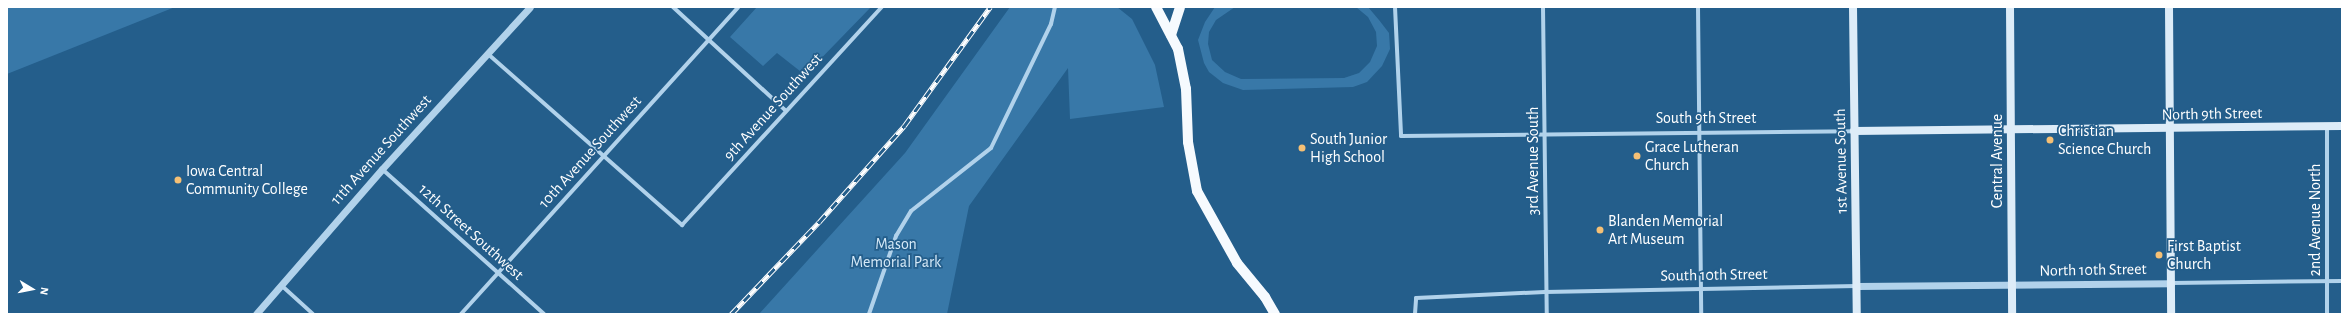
<!DOCTYPE html>
<html>
<head>
<meta charset="utf-8">
<style>
  body { margin:0 }
  #map { position:relative; width:2349px; height:321px; overflow:hidden; background:#245e8b; font-family:"Alegreya Sans",sans-serif }
  div>[style] { position:absolute }
  .green>* { inset:0; background:#3878a8 }
  .minor>* { height:4px; margin:-2px; padding:0 2px; transform-origin:2px; border-radius:2px; background:#b1d2eb }
  .tertiary>* { height:7px; margin:-3.5px; padding:0 3.5px; transform-origin:3.5px; border-radius:3.5px; background:#b1d2eb }
  .secondary>* { height:8px; margin:-4px; padding:0 4px; transform-origin:4px; border-radius:4px; background:#ddecf8 }
  .primary>* { height:10px; margin:-5px; padding:0 5px; transform-origin:5px; border-radius:5px; background:#f6fafe }
  .rail>* { height:4.5px; margin-top:-2.25px; transform-origin:0; background:repeating-linear-gradient(90deg,#245e8b 0 9px,#fff 0 18px); box-sizing:border-box; border-block:1px solid #fff }
  .dots>* { width:11px; height:11px; translate:-50% -50%; box-sizing:border-box; border:2px solid #245e8b; border-radius:50% }
  span { translate:-50% -50%; white-space:nowrap; text-align:center; line-height:1.15; -webkit-text-stroke:3.5px #245e8b; paint-order:stroke }
  .street-label { font-size:16px; color:#fff }
  .poi-label { font-size:16px; color:#fff }
  .left { translate:0 -50%; text-align:left }
  .park-label { font-size:16px; color:#d6eaf8 }
  .frame { position:absolute; inset:0; border:8px solid #fff; pointer-events:none }
  .north { position:absolute; left:12px; top:269px; width:40px; height:40px; -webkit-text-stroke:3px #245e8b; paint-order:stroke; rotate:100deg; font-size:11px; font-weight:700; line-height:16px; text-align:center; color:#fff }
  .north::after { content:''; display:block; margin:auto; width:14px; height:18px; background:#fff; clip-path:polygon(50% 0,100% 100%,50% 72%,0 100%) }
</style>
</head>
<body>
<div id="map">
  <div class="green">
    <i style="clip-path:polygon(7px 7px,175px 7px,7px 74px)"></i>
    <i style="clip-path:polygon(757px 7px,871px 7px,805px 75px,777px 53px,763px 66px,730px 37px)"></i>
    <i style="clip-path:polygon(1010px 7px,1117px 7px,1132px 19px,1155px 65px,1164px 107px,1070px 119px,1068px 68px,969px 206px,947px 314px,759px 314px,905px 153px)"></i>
    <i style="clip-path:polygon(1215px 7px,1235px 7px,1216px 20px,1209px 32px,1208px 44px,1212px 60px,1225px 72px,1241px 79px,1344px 78px,1359px 73px,1370px 62px,1377px 46px,1376px 32px,1368px 17px,1356px 7px,1368px 7px,1379px 20px,1389px 33px,1390px 49px,1382px 66px,1367px 82px,1353px 87px,1243px 90px,1223px 83px,1209px 72px,1204px 63px,1198px 40px,1205px 22px)"></i>
  </div>
  <div class="minor">
    <i style="left:673px;top:7px;width:152px;rotate:42.6deg"></i>
    <i style="left:1395px;top:7px;width:129px;rotate:87.3deg"></i>
    <i style="left:1401px;top:136px;width:453px;rotate:-0.6deg"></i>
    <i style="left:1543px;top:7px;width:307px;rotate:89.3deg"></i>
    <i style="left:1698px;top:7px;width:307px;rotate:89.4deg"></i>
    <i style="left:488px;top:54px;width:259px;rotate:41.4deg"></i>
    <i style="left:682px;top:225px;width:296px;rotate:-47.5deg"></i>
    <i style="left:2327px;top:127px;width:187px;rotate:90deg"></i>
    <i style="left:382px;top:169px;width:217px;rotate:41.8deg"></i>
    <i style="left:2171px;top:283px;width:171px;rotate:-0.7deg"></i>
    <i style="left:281px;top:285px;width:43px;rotate:42.2deg"></i>
    <i style="left:461px;top:314px;width:413px;rotate:-47.9deg"></i>
    <i style="left:869px;top:314px;width:83px;rotate:-70.9deg"></i>
    <i style="left:896px;top:236px;width:29px;rotate:-59deg"></i>
    <i style="left:911px;top:211px;width:102px;rotate:-38.2deg"></i>
    <i style="left:991px;top:148px;width:138px;rotate:-64.2deg"></i>
    <i style="left:1051px;top:24px;width:17px;rotate:-77deg"></i>
    <i style="left:1415px;top:314px;width:16px;rotate:-86deg"></i>
    <i style="left:1416px;top:298px;width:129px;rotate:-2.7deg"></i>
    <i style="left:1545px;top:292px;width:312px;rotate:-1.1deg"></i>
  </div>
  <div class="tertiary">
    <i style="left:1857px;top:286px;width:314px;rotate:-0.5deg"></i>
    <i style="left:256px;top:314px;width:192px;rotate:-49deg"></i>
    <i style="left:382px;top:169px;width:219px;rotate:-47.6deg"></i>
  </div>
  <div class="secondary">
    <i style="left:1853px;top:7px;width:307px;rotate:89.3deg"></i>
    <i style="left:2010px;top:7px;width:307px;rotate:89.6deg"></i>
    <i style="left:2169px;top:7px;width:307px;rotate:89.6deg"></i>
    <i style="left:1854px;top:131px;width:488px;rotate:-0.6deg"></i>
  </div>
  <div class="primary">
    <i style="left:1156px;top:7px;width:47px;rotate:62.4deg"></i>
    <i style="left:1178px;top:49px;width:41px;rotate:78.7deg"></i>
    <i style="left:1186px;top:89px;width:53px;rotate:87.8deg"></i>
    <i style="left:1188px;top:142px;width:50px;rotate:79.6deg"></i>
    <i style="left:1197px;top:191px;width:82px;rotate:60.9deg"></i>
    <i style="left:1237px;top:263px;width:44px;rotate:50.5deg"></i>
    <i style="left:1265px;top:297px;width:20px;rotate:60deg"></i>
    <i style="left:1171px;top:35px;width:29px;rotate:-72deg"></i>
  </div>
  <div class="rail">
    <i style="left:731px;top:314px;width:127px;rotate:-46.3deg"></i>
    <i style="left:819px;top:222px;width:128px;rotate:-48.5deg"></i>
    <i style="left:904px;top:126px;width:147px;rotate:-54.1deg"></i>
  </div>
  <div class="dots">
    <i style="left:2050px;top:140px;background:#f5c075"></i>
    <i style="left:1302px;top:148px;background:#f5c075"></i>
    <i style="left:1637px;top:156px;background:#f5c075"></i>
    <i style="left:178px;top:180px;background:#f5c075"></i>
    <i style="left:1600px;top:230px;background:#f5c075"></i>
    <i style="left:2159px;top:255px;background:#f5c075"></i>
  </div>
  <div class="street-label">
    <span style="left:773px;top:107px;rotate:-48deg">9th Avenue Southwest</span>
    <span style="left:2212px;top:114px;rotate:-1deg">North 9th Street</span>
    <span style="left:1706px;top:118px">South 9th Street</span>
    <span style="left:381px;top:150px;rotate:-48deg">11th Avenue Southwest</span>
    <span style="left:590px;top:152px;rotate:-48deg">10th Avenue Southwest</span>
    <span style="left:1533px;top:161px;rotate:-90deg">3rd Avenue South</span>
    <span style="left:1841px;top:161px;rotate:-91deg">1st Avenue South</span>
    <span style="left:1997px;top:161px;rotate:-90deg">Central Avenue</span>
    <span style="left:2315px;top:220px;rotate:-90deg">2nd Avenue North</span>
    <span style="left:471px;top:232px;rotate:42deg">12th Street Southwest</span>
    <span style="left:2093px;top:270px;rotate:-1deg">North 10th Street</span>
    <span style="left:1714px;top:275px;rotate:-1deg">South 10th Street</span>
  </div>
  <div class="poi-label">
    <span class="left" style="left:2058px;top:140px">Christian<br>Science Church</span>
    <span class="left" style="left:1310px;top:148px">South Junior<br>High School</span>
    <span class="left" style="left:1645px;top:156px">Grace Lutheran<br>Church</span>
    <span class="left" style="left:186px;top:180px">Iowa Central<br>Community College</span>
    <span class="left" style="left:1608px;top:230px">Blanden Memorial<br>Art Museum</span>
    <span class="left" style="left:2167px;top:255px">First Baptist<br>Church</span>
  </div>
  <div class="park-label">
    <span style="left:896px;top:253px">Mason<br>Memorial Park</span>
  </div>
  <div class="frame"></div>
  <div class="north">N</div>
</div>
</body>
</html>
